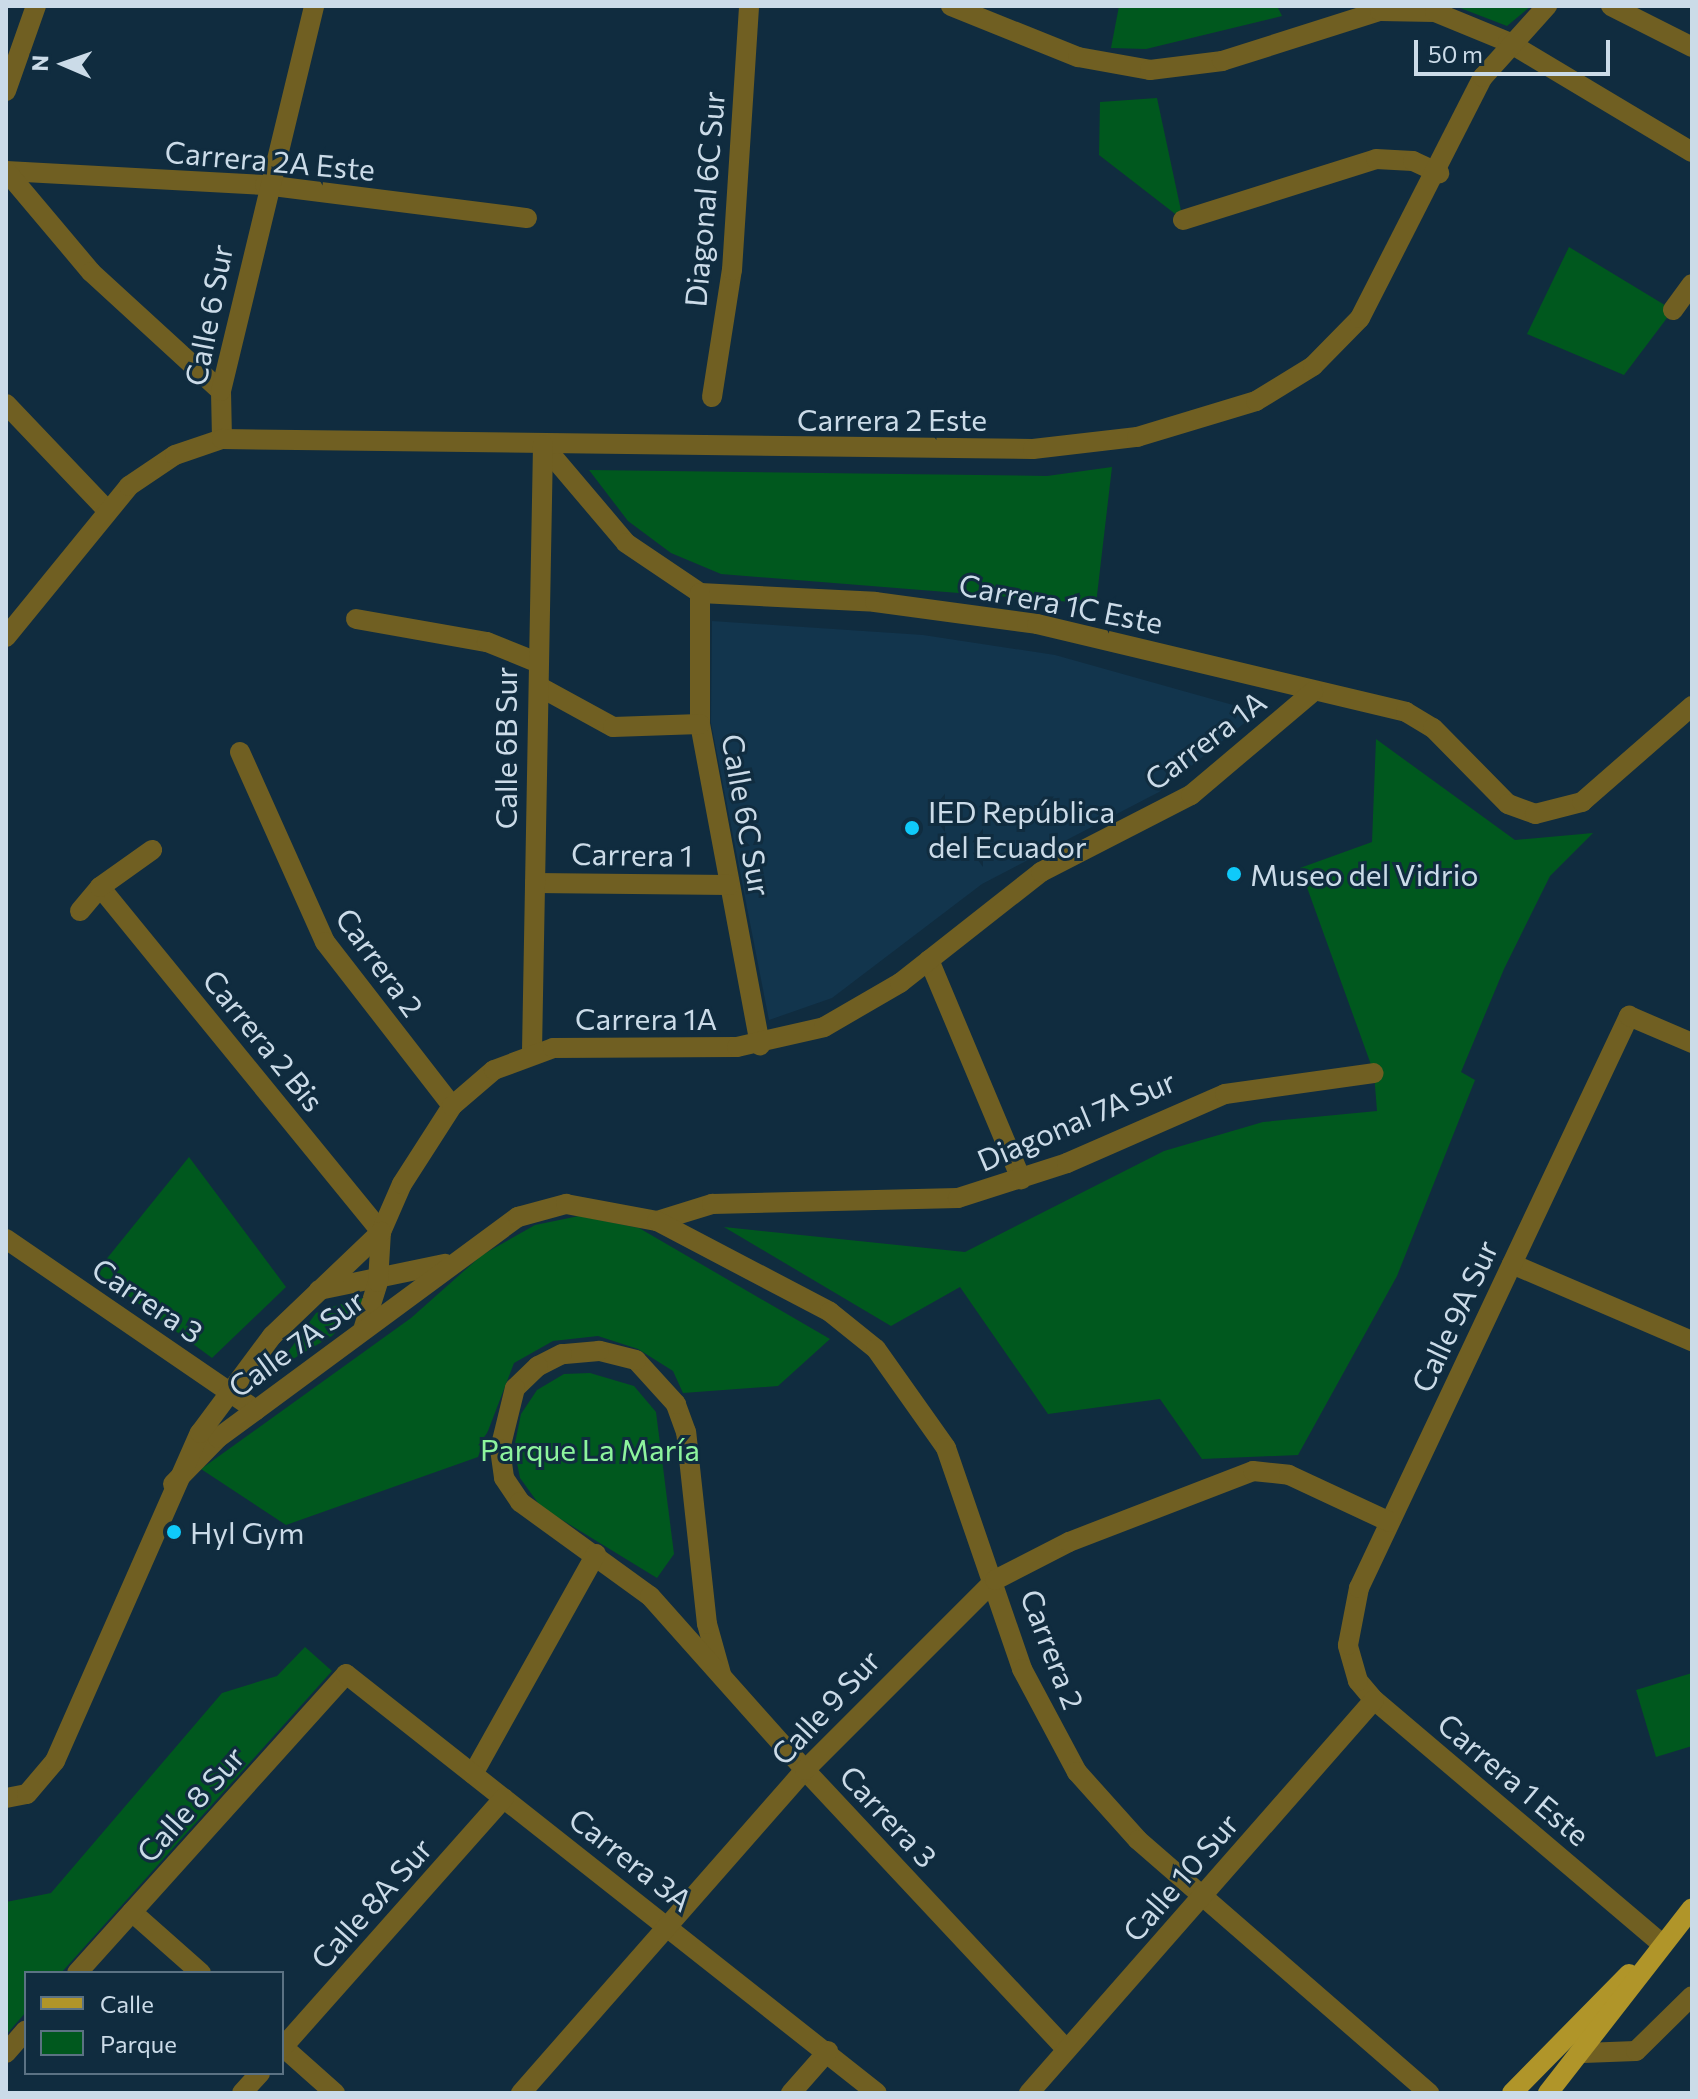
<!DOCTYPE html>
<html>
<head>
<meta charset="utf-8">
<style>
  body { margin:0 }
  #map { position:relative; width:1698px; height:2099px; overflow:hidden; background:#102c3f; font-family:Commissioner,sans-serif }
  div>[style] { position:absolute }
  .built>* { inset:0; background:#12354d }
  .green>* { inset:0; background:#00581e }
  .minor>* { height:20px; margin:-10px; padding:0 10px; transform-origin:10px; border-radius:10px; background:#705f22 }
  .major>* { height:20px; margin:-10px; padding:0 10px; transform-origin:10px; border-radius:10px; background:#b09529 }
  .dots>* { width:22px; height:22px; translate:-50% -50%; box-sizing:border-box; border:4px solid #102c3f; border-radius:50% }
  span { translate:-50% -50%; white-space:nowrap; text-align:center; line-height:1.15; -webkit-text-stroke:6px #102c3f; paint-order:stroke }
  .street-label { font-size:30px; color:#cbdbe8 }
  .poi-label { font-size:30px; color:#cbdbe8 }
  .left { translate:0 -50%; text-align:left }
  .park-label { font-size:30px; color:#8df49d }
  .frame { position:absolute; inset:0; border:8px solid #cbdbe8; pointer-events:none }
  .legend { position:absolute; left:24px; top:1971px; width:260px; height:104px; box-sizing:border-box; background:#102c3f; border:2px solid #5b7283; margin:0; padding:10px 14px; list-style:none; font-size:24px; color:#cbdbe8 }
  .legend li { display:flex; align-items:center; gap:16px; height:40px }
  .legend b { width:40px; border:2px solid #5b7283 }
  .north { position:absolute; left:24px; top:24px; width:80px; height:80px; -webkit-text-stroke:6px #102c3f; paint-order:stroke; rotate:272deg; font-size:22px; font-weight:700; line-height:32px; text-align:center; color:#cbdbe8 }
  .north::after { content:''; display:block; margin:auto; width:28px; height:36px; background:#cbdbe8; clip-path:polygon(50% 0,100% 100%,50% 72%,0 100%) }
  .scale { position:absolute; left:1414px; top:40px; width:196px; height:36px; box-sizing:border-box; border:4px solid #cbdbe8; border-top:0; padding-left:10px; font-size:24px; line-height:28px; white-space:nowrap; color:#cbdbe8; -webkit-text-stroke:6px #102c3f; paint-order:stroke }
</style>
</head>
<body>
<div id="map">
  <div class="built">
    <i style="clip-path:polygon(712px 621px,923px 635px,1055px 655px,1258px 712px,1159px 792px,982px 884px,832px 998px,769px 1020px,711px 723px)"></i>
  </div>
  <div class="green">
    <i style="clip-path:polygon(1119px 6px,1277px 6px,1282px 16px,1146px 49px,1111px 48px)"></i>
    <i style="clip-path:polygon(1455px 6px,1531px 6px,1507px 26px)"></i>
    <i style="clip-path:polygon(1157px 98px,1183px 220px,1099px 155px,1100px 102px)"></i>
    <i style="clip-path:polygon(1569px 247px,1673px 310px,1624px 375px,1527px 334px)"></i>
    <i style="clip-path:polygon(1112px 467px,1096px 604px,721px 574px,671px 553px,628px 521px,589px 470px,1047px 476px)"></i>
    <i style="clip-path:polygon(1376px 739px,1515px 840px,1593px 833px,1550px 876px,1504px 969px,1461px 1072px,1475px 1080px,1397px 1276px,1298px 1455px,1202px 1459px,1160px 1399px,1048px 1414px,960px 1287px,891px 1326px,724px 1227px,965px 1252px,1164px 1151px,1263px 1122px,1377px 1111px,1374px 1073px,1300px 868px,1372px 842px)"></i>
    <i style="clip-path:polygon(189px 1157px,286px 1287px,212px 1358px,96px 1272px)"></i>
    <i style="clip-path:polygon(579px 1216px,639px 1228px,830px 1339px,778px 1386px,683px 1393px,673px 1371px,638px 1349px,598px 1336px,553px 1341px,514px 1363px,478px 1457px,286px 1525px,201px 1469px,411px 1318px,482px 1255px,535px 1225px)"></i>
    <i style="clip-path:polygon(369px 1294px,332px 1336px,276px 1369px,316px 1313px)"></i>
    <i style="clip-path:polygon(590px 1373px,634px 1386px,656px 1412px,674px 1554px,657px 1578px,541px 1507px,520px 1478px,514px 1448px,521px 1414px,537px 1390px,564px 1374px)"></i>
    <i style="clip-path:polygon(305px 1647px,332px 1671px,61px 1973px,26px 1973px,26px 2012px,6px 2035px,6px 1902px,51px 1893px,222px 1693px,277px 1676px)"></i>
    <i style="clip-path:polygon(1692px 1673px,1692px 1746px,1656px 1757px,1636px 1690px)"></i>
  </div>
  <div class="minor">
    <i style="left:951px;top:6px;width:137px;rotate:21.9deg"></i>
    <i style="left:1078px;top:57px;width:73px;rotate:10.2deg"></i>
    <i style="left:1150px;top:70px;width:73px;rotate:-7.1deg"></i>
    <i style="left:1222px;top:61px;width:166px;rotate:-17.6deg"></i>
    <i style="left:1380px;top:11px;width:55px;rotate:1deg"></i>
    <i style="left:1435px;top:12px;width:79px;rotate:22.3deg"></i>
    <i style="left:1508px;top:42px;width:214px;rotate:30.9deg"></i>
    <i style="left:1611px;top:6px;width:91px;rotate:26.8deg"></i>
    <i style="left:6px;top:91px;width:90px;rotate:-70.6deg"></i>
    <i style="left:6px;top:171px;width:259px;rotate:3.1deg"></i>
    <i style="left:265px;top:185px;width:264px;rotate:7.2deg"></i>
    <i style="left:6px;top:171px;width:132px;rotate:49.9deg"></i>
    <i style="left:91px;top:272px;width:176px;rotate:42.5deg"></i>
    <i style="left:1183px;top:220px;width:202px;rotate:-17.5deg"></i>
    <i style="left:1376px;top:159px;width:37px;rotate:3deg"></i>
    <i style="left:1413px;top:161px;width:29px;rotate:25deg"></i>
    <i style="left:1673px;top:310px;width:32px;rotate:-54deg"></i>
    <i style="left:712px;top:397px;width:129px;rotate:-81.1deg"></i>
    <i style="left:732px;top:270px;width:265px;rotate:-86.3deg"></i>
    <i style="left:6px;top:404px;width:146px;rotate:46.4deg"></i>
    <i style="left:222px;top:439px;width:48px;rotate:-91.2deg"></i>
    <i style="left:221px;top:391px;width:396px;rotate:-76.4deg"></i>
    <i style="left:543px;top:445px;width:128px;rotate:49.7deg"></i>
    <i style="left:626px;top:543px;width:89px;rotate:34deg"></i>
    <i style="left:700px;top:593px;width:175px;rotate:2.9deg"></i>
    <i style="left:875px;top:602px;width:163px;rotate:7.7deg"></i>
    <i style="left:1037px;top:624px;width:379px;rotate:13.4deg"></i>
    <i style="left:1406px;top:712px;width:31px;rotate:31deg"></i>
    <i style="left:1433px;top:728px;width:107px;rotate:45.4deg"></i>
    <i style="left:1508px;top:804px;width:29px;rotate:20deg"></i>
    <i style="left:1535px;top:814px;width:49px;rotate:-14.3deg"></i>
    <i style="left:1582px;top:802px;width:146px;rotate:-41.1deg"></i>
    <i style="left:700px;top:593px;width:131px;rotate:90deg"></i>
    <i style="left:700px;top:724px;width:327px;rotate:79.4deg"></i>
    <i style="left:356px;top:619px;width:133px;rotate:10deg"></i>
    <i style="left:487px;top:642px;width:51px;rotate:22deg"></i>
    <i style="left:6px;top:637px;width:195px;rotate:-50.8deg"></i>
    <i style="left:129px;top:486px;width:55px;rotate:-34deg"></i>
    <i style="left:175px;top:455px;width:50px;rotate:-18.8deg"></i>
    <i style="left:222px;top:439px;width:811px;rotate:0.71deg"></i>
    <i style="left:1033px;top:449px;width:105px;rotate:-6.6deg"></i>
    <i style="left:1137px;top:437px;width:124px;rotate:-16.8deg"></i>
    <i style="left:1256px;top:401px;width:67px;rotate:-31.6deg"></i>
    <i style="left:1313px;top:366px;width:67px;rotate:-45.6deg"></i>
    <i style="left:1360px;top:318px;width:271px;rotate:-63deg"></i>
    <i style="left:1483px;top:77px;width:96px;rotate:-48deg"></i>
    <i style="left:540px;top:687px;width:83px;rotate:28.7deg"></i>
    <i style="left:613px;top:727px;width:87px;rotate:-2deg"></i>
    <i style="left:240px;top:752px;width:208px;rotate:65.9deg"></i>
    <i style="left:325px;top:942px;width:207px;rotate:52.2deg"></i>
    <i style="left:535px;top:883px;width:194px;rotate:0.6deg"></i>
    <i style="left:100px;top:887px;width:445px;rotate:50.8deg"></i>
    <i style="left:80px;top:911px;width:31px;rotate:-50deg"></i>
    <i style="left:100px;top:887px;width:64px;rotate:-35.4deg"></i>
    <i style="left:929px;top:960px;width:238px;rotate:67.2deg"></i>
    <i style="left:532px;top:1051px;width:606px;rotate:-88.96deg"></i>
    <i style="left:657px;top:1221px;width:58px;rotate:-17.2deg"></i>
    <i style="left:712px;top:1204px;width:246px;rotate:-1.4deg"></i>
    <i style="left:958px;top:1198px;width:114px;rotate:-17.8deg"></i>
    <i style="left:1067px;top:1163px;width:172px;rotate:-23.6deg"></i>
    <i style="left:1225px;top:1094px;width:150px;rotate:-8deg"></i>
    <i style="left:6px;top:1239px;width:303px;rotate:34.4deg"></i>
    <i style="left:1512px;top:1264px;width:196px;rotate:23.2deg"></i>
    <i style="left:319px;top:1290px;width:129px;rotate:-11.7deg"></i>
    <i style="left:363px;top:1330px;width:50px;rotate:-72.6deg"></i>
    <i style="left:378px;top:1282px;width:50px;rotate:-86.6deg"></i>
    <i style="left:381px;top:1232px;width:52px;rotate:-66.4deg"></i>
    <i style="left:402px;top:1184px;width:93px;rotate:-57.3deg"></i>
    <i style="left:452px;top:1106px;width:55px;rotate:-40.6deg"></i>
    <i style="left:494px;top:1070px;width:63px;rotate:-20.4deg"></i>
    <i style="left:553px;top:1048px;width:184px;rotate:-0.3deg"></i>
    <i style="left:737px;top:1047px;width:89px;rotate:-12.9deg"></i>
    <i style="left:824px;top:1027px;width:88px;rotate:-30.1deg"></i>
    <i style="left:900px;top:983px;width:179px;rotate:-38.2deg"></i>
    <i style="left:1041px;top:872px;width:169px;rotate:-27.2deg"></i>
    <i style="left:1191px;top:795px;width:160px;rotate:-40.2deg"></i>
    <i style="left:173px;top:1484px;width:64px;rotate:-45.6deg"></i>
    <i style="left:218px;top:1438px;width:373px;rotate:-36.4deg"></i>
    <i style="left:518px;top:1217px;width:50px;rotate:-15.2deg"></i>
    <i style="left:566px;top:1204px;width:93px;rotate:10.6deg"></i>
    <i style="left:657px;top:1221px;width:195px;rotate:27.7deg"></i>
    <i style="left:830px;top:1312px;width:59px;rotate:38.8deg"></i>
    <i style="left:876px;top:1349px;width:121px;rotate:54.7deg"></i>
    <i style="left:946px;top:1448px;width:234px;rotate:71deg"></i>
    <i style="left:1022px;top:1669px;width:117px;rotate:61.9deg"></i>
    <i style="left:1077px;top:1772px;width:91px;rotate:48.1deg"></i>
    <i style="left:1138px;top:1840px;width:386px;rotate:41deg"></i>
    <i style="left:721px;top:1674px;width:52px;rotate:-105.6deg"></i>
    <i style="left:707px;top:1624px;width:193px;rotate:-96.2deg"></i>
    <i style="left:686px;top:1432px;width:30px;rotate:-110deg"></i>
    <i style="left:676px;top:1404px;width:59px;rotate:-132.3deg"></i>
    <i style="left:636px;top:1360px;width:38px;rotate:-166deg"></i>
    <i style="left:599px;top:1351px;width:37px;rotate:175deg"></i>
    <i style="left:562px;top:1354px;width:27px;rotate:153deg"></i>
    <i style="left:538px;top:1366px;width:32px;rotate:136deg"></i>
    <i style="left:515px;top:1388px;width:63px;rotate:103.8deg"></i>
    <i style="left:500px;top:1449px;width:29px;rotate:82deg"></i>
    <i style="left:504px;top:1478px;width:29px;rotate:56deg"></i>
    <i style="left:520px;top:1502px;width:160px;rotate:35.9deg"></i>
    <i style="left:650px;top:1596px;width:233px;rotate:48.3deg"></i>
    <i style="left:805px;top:1770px;width:383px;rotate:46.9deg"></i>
    <i style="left:473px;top:1774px;width:252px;rotate:-60.8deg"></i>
    <i style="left:6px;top:1798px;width:21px;rotate:-11deg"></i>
    <i style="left:27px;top:1794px;width:43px;rotate:-49.7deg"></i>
    <i style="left:55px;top:1761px;width:359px;rotate:-66.2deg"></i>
    <i style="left:200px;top:1433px;width:121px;rotate:-53.4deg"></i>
    <i style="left:272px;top:1336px;width:151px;rotate:-43.7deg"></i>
    <i style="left:132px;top:1912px;width:92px;rotate:41.5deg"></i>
    <i style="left:1662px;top:1944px;width:377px;rotate:-139.7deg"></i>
    <i style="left:1374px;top:1700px;width:25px;rotate:-130deg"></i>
    <i style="left:1358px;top:1681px;width:37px;rotate:-106deg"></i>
    <i style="left:1348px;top:1645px;width:58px;rotate:-79.1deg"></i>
    <i style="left:1359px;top:1588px;width:633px;rotate:-64.73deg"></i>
    <i style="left:1629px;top:1016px;width:69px;rotate:23.2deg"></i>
    <i style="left:77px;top:1973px;width:402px;rotate:-48deg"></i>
    <i style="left:346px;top:1674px;width:676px;rotate:38.28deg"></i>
    <i style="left:282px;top:2046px;width:71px;rotate:41.6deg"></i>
    <i style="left:282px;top:2048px;width:334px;rotate:-48.4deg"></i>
    <i style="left:6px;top:2053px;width:30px;rotate:-49deg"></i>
    <i style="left:1583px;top:2053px;width:53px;rotate:-2.2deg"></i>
    <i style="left:1636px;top:2051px;width:78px;rotate:-44.5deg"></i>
    <i style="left:242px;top:2093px;width:27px;rotate:-48deg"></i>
    <i style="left:521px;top:2093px;width:430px;rotate:-48.7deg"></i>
    <i style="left:805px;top:1770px;width:269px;rotate:-45deg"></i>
    <i style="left:995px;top:1580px;width:83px;rotate:-27.2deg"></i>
    <i style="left:1069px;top:1542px;width:197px;rotate:-21.1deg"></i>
    <i style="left:1253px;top:1471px;width:36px;rotate:6deg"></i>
    <i style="left:1289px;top:1475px;width:111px;rotate:25deg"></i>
    <i style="left:791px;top:2093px;width:56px;rotate:-48.6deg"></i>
    <i style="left:1029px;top:2093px;width:523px;rotate:-48.72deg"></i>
  </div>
  <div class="major">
    <i style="left:1512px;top:2093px;width:167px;rotate:-45.5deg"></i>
    <i style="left:1548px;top:2093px;width:234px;rotate:-52.1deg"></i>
  </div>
  <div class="dots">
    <i style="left:912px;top:828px;background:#0fcafa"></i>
    <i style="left:1234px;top:874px;background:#0fcafa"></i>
    <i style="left:174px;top:1532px;background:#0fcafa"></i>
  </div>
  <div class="street-label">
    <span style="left:270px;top:160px;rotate:5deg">Carrera 2A Este</span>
    <span style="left:704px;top:199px;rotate:-85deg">Diagonal 6C Sur</span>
    <span style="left:208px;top:315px;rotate:-79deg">Calle 6 Sur</span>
    <span style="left:892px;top:419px">Carrera 2 Este</span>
    <span style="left:1061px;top:603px;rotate:11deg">Carrera 1C Este</span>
    <span style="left:1205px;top:740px;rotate:-37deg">Carrera 1A</span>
    <span style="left:505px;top:748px;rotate:-90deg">Calle 6B Sur</span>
    <span style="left:747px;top:815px;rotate:80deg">Calle 6C Sur</span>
    <span style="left:632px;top:854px;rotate:1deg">Carrera 1</span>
    <span style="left:380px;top:962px;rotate:54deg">Carrera 2</span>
    <span style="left:646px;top:1018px">Carrera 1A</span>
    <span style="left:264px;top:1040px;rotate:51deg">Carrera 2 Bis</span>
    <span style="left:1076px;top:1120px;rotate:-23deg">Diagonal 7A Sur</span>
    <span style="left:148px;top:1300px;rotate:34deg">Carrera 3</span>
    <span style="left:1454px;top:1316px;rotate:-65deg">Calle 9A Sur</span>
    <span style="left:296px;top:1343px;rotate:-36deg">Calle 7A Sur</span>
    <span style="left:1053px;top:1649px;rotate:69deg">Carrera 2</span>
    <span style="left:825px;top:1707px;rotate:-47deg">Calle 9 Sur</span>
    <span style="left:1514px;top:1779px;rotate:40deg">Carrera 1 Este</span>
    <span style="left:190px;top:1804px;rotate:-48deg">Calle 8 Sur</span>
    <span style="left:889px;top:1816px;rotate:47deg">Carrera 3</span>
    <span style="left:631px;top:1859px;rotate:38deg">Carrera 3A</span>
    <span style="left:1180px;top:1877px;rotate:-49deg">Calle 10 Sur</span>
    <span style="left:371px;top:1903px;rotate:-48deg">Calle 8A Sur</span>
  </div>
  <div class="poi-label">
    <span class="left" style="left:928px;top:828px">IED República<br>del Ecuador</span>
    <span class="left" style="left:1250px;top:874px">Museo del Vidrio</span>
    <span class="left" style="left:190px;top:1532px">Hyl Gym</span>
  </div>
  <div class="park-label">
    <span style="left:590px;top:1449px">Parque La María</span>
  </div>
  <div class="frame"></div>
  <ul class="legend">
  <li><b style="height:10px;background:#b09529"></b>Calle</li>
  <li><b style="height:22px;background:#00581e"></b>Parque</li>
  </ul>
  <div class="north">N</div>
  <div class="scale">50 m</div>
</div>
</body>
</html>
